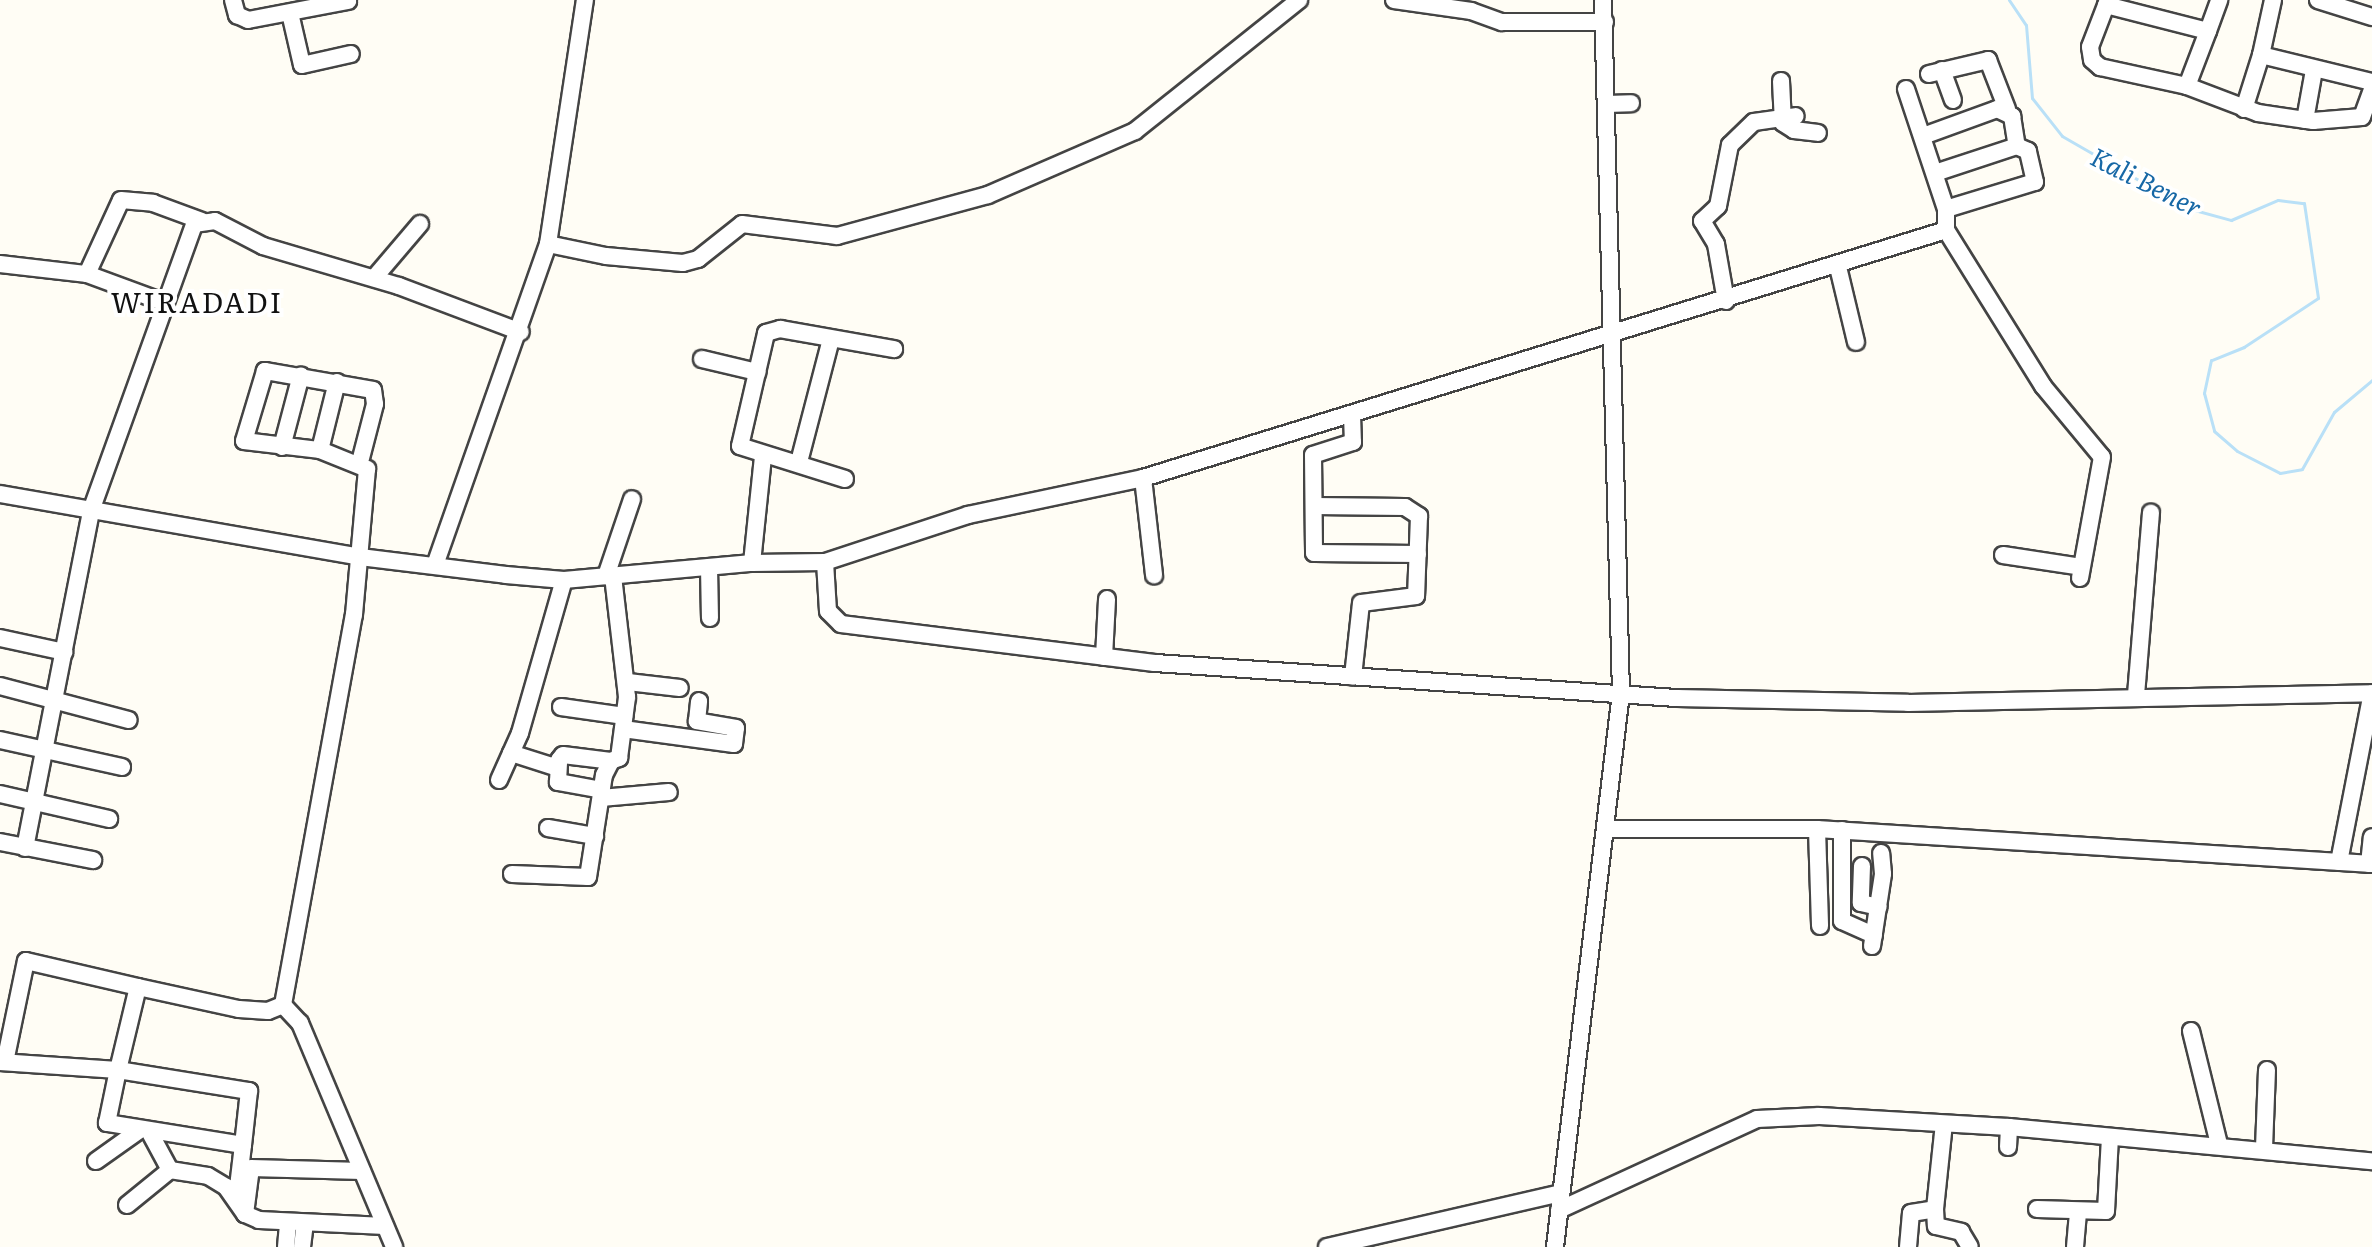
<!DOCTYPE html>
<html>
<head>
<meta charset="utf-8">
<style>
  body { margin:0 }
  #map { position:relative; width:2372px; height:1247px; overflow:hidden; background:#fffdf5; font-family:Literata,serif }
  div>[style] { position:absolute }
  .stream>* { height:3px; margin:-1.5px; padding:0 1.5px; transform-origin:1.5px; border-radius:1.5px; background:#b9e0f7 }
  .roads { filter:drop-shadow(2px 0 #444) drop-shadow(-2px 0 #444) drop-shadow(0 2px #444) drop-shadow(0 -2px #444) }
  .minor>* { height:16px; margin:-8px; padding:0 8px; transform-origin:8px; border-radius:8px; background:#fff }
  span { translate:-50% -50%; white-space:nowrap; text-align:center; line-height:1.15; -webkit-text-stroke:8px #fff; paint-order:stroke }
  .water-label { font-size:26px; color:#1768a6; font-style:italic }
  .quarter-label { font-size:28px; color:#111; letter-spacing:2px }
</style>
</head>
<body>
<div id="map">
  <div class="stream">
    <i style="left:2009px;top:0;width:30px;rotate:56deg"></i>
    <i style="left:2026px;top:25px;width:73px;rotate:85.3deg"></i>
    <i style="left:2032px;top:98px;width:48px;rotate:51.7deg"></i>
    <i style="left:2062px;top:136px;width:144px;rotate:29.9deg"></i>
    <i style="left:2187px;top:208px;width:46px;rotate:15.3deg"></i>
    <i style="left:2231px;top:220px;width:51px;rotate:-23.1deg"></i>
    <i style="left:2278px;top:200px;width:26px;rotate:7deg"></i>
    <i style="left:2304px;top:203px;width:96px;rotate:81.6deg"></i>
    <i style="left:2318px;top:298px;width:89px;rotate:146.5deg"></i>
    <i style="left:2244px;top:347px;width:35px;rotate:158deg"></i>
    <i style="left:2211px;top:360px;width:34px;rotate:102deg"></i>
    <i style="left:2204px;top:393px;width:39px;rotate:75deg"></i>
    <i style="left:2214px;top:431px;width:30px;rotate:41deg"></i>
    <i style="left:2237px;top:451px;width:48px;rotate:27.1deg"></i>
    <i style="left:2280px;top:473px;width:22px;rotate:-10deg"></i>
    <i style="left:2302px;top:469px;width:65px;rotate:-60.7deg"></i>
    <i style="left:2334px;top:412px;width:50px;rotate:-40.1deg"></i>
  </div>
  <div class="roads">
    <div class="minor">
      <i style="left:233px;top:0;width:16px;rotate:75deg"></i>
      <i style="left:237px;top:15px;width:12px;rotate:24deg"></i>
      <i style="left:248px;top:20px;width:102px;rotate:-10.8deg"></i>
      <i style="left:1394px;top:0;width:78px;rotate:8.1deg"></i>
      <i style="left:1471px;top:11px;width:33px;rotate:20deg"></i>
      <i style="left:1502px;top:22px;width:103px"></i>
      <i style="left:2108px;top:0;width:50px;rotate:111deg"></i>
      <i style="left:2090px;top:47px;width:13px;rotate:81deg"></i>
      <i style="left:2092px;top:60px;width:11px;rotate:41deg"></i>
      <i style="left:2100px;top:67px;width:89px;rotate:12.3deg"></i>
      <i style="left:2187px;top:86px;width:59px;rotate:-69.1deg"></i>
      <i style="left:2273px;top:0;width:56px;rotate:102.3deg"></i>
      <i style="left:2261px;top:55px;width:114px;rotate:13.7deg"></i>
      <i style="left:2318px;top:0;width:57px;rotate:17.5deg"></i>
      <i style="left:2106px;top:5px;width:105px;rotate:14.3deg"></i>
      <i style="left:2208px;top:31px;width:33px;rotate:-70deg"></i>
      <i style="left:290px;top:13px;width:53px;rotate:77deg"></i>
      <i style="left:302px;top:65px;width:50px;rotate:-12.7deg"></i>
      <i style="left:1942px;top:70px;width:32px;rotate:70deg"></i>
      <i style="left:1929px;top:74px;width:61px;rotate:-13.3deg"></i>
      <i style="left:1988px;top:60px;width:53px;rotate:68.8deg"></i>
      <i style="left:1781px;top:81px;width:42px;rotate:87.3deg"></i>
      <i style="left:1783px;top:123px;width:13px;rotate:32deg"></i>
      <i style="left:1794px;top:130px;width:24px;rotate:7deg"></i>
      <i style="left:2187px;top:86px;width:76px;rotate:20.8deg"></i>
      <i style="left:2258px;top:113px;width:56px;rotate:8.3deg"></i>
      <i style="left:2313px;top:121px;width:49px;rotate:-4.7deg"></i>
      <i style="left:2362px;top:117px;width:29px;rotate:-70deg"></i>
      <i style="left:1906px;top:89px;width:126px;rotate:71.6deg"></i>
      <i style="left:1946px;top:209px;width:21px;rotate:90deg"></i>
      <i style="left:1946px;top:230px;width:184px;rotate:58.1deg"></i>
      <i style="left:2043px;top:386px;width:92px;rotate:50.3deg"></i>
      <i style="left:2102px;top:457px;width:123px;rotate:100.3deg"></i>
      <i style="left:1607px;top:104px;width:24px;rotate:-2deg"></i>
      <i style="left:2244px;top:109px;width:57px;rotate:-72.5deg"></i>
      <i style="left:2305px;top:120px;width:51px;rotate:-79.8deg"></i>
      <i style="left:1923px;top:136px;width:79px;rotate:-20deg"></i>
      <i style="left:1997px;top:109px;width:17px;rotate:25deg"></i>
      <i style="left:2012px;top:116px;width:30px;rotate:81deg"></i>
      <i style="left:2017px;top:146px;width:86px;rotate:161.8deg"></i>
      <i style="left:1946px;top:209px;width:93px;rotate:-16.9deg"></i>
      <i style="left:2035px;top:182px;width:32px;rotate:-103deg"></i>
      <i style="left:2028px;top:151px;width:12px;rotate:-156deg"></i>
      <i style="left:548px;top:244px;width:59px;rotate:11.7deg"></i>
      <i style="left:606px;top:256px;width:77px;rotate:5.2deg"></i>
      <i style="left:683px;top:263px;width:16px;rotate:-15deg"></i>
      <i style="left:698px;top:259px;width:56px;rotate:-38.5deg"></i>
      <i style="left:742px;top:224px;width:96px;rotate:7.2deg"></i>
      <i style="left:837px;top:236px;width:156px;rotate:-15.2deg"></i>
      <i style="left:988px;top:195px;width:160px;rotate:-23.5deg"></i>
      <i style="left:1135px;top:131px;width:210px;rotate:-38.6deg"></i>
      <i style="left:0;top:264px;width:88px;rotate:6.6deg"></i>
      <i style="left:87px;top:274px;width:81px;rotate:20.2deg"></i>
      <i style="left:1838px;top:267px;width:77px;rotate:76.5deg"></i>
      <i style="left:87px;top:274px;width:81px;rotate:-65.3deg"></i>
      <i style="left:121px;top:200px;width:32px;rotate:5deg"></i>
      <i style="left:153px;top:203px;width:52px;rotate:20.2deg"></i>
      <i style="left:374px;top:278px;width:71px;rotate:-49.6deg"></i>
      <i style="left:1726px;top:301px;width:58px;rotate:-100deg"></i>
      <i style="left:1716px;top:244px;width:27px;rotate:-121deg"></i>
      <i style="left:1702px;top:221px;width:22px;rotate:-43deg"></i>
      <i style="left:1718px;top:206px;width:62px;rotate:-78.9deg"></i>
      <i style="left:1730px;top:145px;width:33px;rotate:-44deg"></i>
      <i style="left:1754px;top:122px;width:42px;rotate:-8.1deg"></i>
      <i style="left:702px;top:359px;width:57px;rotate:13.3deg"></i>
      <i style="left:1352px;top:415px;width:27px;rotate:88deg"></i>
      <i style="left:1353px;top:442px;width:42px;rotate:162deg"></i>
      <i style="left:1313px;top:455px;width:98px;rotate:89.4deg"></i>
      <i style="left:1314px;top:553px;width:104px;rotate:0.6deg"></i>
      <i style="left:282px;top:447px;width:74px;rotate:-75.2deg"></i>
      <i style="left:320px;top:450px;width:70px;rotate:-76deg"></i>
      <i style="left:360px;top:462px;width:60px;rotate:-75.5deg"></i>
      <i style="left:375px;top:404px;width:14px;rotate:-98deg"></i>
      <i style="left:373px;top:390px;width:110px;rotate:-170deg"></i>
      <i style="left:265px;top:371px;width:73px;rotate:106.7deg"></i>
      <i style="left:244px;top:441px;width:77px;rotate:6.8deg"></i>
      <i style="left:320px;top:450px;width:51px;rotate:22deg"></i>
      <i style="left:367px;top:469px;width:146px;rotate:95.1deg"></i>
      <i style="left:354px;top:614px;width:397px;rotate:100.3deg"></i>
      <i style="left:283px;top:1005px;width:25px;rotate:47deg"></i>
      <i style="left:300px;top:1023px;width:243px;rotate:67.2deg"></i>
      <i style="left:799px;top:462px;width:127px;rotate:-75.4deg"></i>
      <i style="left:1143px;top:478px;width:98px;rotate:83.5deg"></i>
      <i style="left:845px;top:479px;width:110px;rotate:-162.6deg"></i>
      <i style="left:740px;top:446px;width:116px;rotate:-77deg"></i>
      <i style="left:766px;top:333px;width:15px;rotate:-16deg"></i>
      <i style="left:780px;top:329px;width:116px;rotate:10deg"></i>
      <i style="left:0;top:494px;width:365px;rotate:9.9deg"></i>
      <i style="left:360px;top:557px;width:147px;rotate:7deg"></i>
      <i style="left:506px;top:575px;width:58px;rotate:4.9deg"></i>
      <i style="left:564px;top:580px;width:189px;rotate:-5.2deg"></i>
      <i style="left:752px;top:563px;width:73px;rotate:-0.8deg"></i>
      <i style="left:825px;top:562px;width:49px;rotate:86.5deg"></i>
      <i style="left:828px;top:611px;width:18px;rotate:45deg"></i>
      <i style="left:841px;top:624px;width:316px;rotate:7.1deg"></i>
      <i style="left:1155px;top:663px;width:523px;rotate:3.84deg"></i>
      <i style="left:1677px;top:698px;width:231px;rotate:1.2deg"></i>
      <i style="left:1908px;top:703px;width:464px;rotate:-1.2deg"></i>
      <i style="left:1314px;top:506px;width:91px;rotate:0.6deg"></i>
      <i style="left:1405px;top:507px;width:17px;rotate:33deg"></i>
      <i style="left:1419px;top:516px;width:80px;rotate:92.1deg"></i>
      <i style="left:1416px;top:596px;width:55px;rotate:172.7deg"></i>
      <i style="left:1361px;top:603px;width:74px;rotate:96.2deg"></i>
      <i style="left:2003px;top:555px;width:79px;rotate:8.7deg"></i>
      <i style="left:825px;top:562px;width:151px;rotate:-18.2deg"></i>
      <i style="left:968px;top:515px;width:179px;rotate:-11.9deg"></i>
      <i style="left:1143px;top:478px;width:840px;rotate:-17.16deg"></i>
      <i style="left:752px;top:563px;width:108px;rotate:-84.1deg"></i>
      <i style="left:435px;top:565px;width:340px;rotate:-70.6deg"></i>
      <i style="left:548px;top:244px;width:247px;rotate:-81.4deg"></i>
      <i style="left:709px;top:567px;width:51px;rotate:88.9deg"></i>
      <i style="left:606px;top:576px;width:81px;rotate:-71.3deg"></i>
      <i style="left:0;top:638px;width:66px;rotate:12.2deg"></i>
      <i style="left:1104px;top:657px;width:58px;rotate:-87deg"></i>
      <i style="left:628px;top:682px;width:52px;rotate:6.6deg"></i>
      <i style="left:0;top:686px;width:133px;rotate:14.8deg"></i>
      <i style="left:2136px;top:695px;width:183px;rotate:-85.3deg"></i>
      <i style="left:561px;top:707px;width:64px;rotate:8.1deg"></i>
      <i style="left:623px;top:729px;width:112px;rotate:7.7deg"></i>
      <i style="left:734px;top:744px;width:16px;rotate:-83deg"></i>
      <i style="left:736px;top:728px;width:40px;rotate:-170deg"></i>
      <i style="left:697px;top:721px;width:20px;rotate:-84deg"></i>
      <i style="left:0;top:740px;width:125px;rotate:12.5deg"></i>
      <i style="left:511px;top:753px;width:49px;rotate:17.7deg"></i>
      <i style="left:499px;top:780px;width:51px;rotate:-65.9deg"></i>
      <i style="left:520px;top:733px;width:159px;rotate:-74deg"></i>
      <i style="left:602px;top:790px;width:45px;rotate:-169.7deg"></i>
      <i style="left:558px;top:782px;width:22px;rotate:-87deg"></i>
      <i style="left:559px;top:760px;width:6px;rotate:-51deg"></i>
      <i style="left:563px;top:755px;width:48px;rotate:7.1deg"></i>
      <i style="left:0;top:794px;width:112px;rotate:12.9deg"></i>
      <i style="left:601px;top:798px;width:68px;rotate:-5deg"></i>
      <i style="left:548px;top:828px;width:48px;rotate:9.7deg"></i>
      <i style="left:1607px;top:829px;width:210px"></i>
      <i style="left:1817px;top:829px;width:556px;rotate:3.61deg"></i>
      <i style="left:1817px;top:829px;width:97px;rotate:88.2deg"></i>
      <i style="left:1842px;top:830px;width:91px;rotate:90deg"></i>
      <i style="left:1842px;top:921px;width:35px;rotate:24deg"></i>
      <i style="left:0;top:842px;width:95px;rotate:11deg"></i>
      <i style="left:25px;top:848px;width:347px;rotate:-78.9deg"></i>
      <i style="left:92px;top:508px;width:302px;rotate:-70.2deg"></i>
      <i style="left:194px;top:224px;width:21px;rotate:-8deg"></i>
      <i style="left:215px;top:221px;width:54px;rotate:27.5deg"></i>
      <i style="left:263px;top:246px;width:142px;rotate:16.4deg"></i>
      <i style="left:399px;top:286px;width:130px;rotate:20.7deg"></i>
      <i style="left:2339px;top:862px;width:172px;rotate:-79deg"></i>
      <i style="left:2369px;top:864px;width:27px;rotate:-84deg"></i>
      <i style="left:1862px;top:866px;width:37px;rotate:92deg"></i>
      <i style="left:1861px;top:903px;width:18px;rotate:13deg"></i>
      <i style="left:512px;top:874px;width:76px;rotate:2.3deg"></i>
      <i style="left:588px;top:877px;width:103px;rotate:-81.1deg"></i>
      <i style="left:604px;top:775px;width:16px;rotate:-63deg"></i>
      <i style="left:611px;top:761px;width:9px;rotate:-21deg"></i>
      <i style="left:619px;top:758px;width:62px;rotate:-82.5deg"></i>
      <i style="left:627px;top:697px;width:122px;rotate:-96.6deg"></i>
      <i style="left:1872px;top:946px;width:73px;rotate:-81.3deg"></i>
      <i style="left:1883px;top:874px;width:21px;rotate:-95deg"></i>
      <i style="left:2191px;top:1031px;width:116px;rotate:76.1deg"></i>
      <i style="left:0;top:1062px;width:118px;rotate:3.9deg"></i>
      <i style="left:118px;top:1070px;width:85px;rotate:-76.5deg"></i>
      <i style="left:138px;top:987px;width:103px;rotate:12.3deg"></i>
      <i style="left:239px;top:1009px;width:29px;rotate:4deg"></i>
      <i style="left:268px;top:1011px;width:16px;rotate:-22deg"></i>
      <i style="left:5px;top:1062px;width:103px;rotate:-78.3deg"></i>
      <i style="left:26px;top:961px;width:115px;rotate:13.1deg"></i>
      <i style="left:118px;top:1070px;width:133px;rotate:9.1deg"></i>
      <i style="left:249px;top:1091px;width:54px;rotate:96.3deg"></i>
      <i style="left:243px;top:1145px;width:138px;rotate:-170.8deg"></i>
      <i style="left:107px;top:1123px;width:54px;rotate:-78.3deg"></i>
      <i style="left:2008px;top:1147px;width:20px;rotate:-87deg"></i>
      <i style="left:2264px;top:1148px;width:78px;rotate:-87.8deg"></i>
      <i style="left:96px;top:1161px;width:55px;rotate:-35.4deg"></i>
      <i style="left:170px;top:1170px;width:38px;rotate:9deg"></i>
      <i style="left:208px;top:1176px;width:21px;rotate:31deg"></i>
      <i style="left:226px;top:1187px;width:33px;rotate:55deg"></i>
      <i style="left:245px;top:1214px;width:15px;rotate:23deg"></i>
      <i style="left:259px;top:1220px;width:126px;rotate:2.7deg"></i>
      <i style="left:238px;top:1187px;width:42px;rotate:-83.2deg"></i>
      <i style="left:127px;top:1205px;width:55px;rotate:-39.1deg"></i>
      <i style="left:170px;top:1170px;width:44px;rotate:-118.3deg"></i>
      <i style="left:1935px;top:1209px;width:17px;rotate:87deg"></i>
      <i style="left:1936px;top:1226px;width:26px;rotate:13deg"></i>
      <i style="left:1961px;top:1232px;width:17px;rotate:59deg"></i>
      <i style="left:2037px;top:1209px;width:69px;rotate:1.7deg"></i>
      <i style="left:2106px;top:1211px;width:73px;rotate:-86.9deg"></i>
      <i style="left:1559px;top:1210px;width:218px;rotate:-24.7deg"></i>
      <i style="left:1757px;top:1119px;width:62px;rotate:-2.8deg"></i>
      <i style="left:1819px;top:1116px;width:190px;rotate:3.3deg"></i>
      <i style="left:2009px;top:1127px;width:365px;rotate:5.4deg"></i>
      <i style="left:245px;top:1214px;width:46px;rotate:-82.6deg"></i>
      <i style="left:251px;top:1168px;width:111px;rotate:1.5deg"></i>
      <i style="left:286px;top:1247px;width:23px;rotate:-85deg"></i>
      <i style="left:302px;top:1247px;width:23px;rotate:-83deg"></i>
      <i style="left:1327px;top:1247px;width:240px;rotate:-13deg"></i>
      <i style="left:1555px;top:1247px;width:558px;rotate:-83.21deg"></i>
      <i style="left:1621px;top:693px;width:693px;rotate:-91.49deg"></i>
      <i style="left:1908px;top:1247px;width:34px;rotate:-85deg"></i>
      <i style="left:1911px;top:1213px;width:24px;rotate:-9deg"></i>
      <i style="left:1935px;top:1209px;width:85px;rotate:-84deg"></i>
      <i style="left:2075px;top:1247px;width:35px;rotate:-85deg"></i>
    </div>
  </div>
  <div class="water-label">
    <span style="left:2147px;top:181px;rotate:27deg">Kali Bener</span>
  </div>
  <div class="quarter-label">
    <span style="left:197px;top:301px">WIRADADI</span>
  </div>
</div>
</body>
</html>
